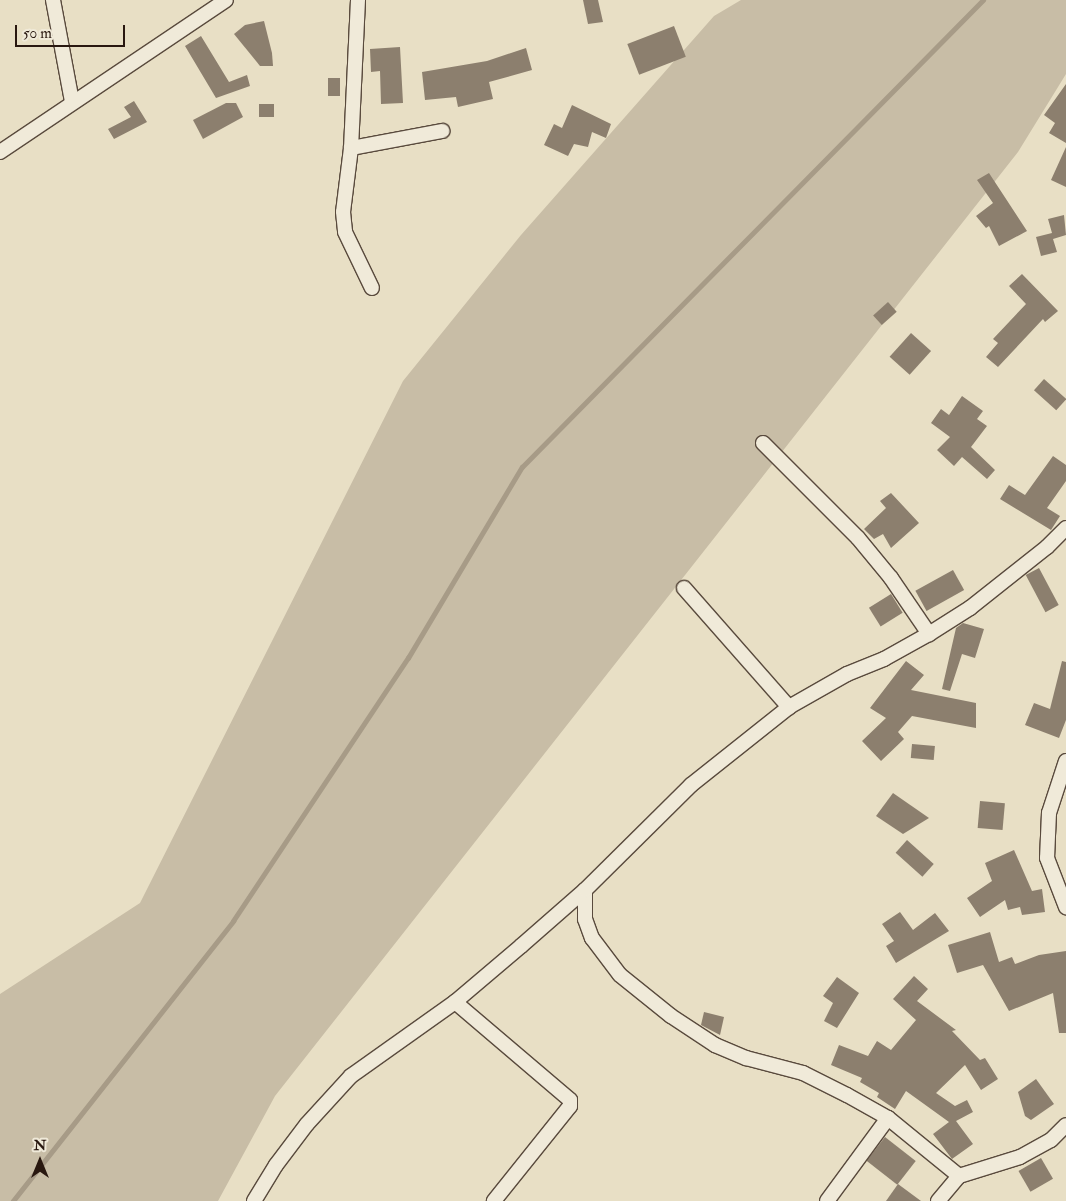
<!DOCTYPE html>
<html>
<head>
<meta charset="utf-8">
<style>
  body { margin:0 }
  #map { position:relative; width:1066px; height:1201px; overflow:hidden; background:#e8dfc5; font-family:"IM FELL Double Pica",serif }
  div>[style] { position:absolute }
  .green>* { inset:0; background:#c8bda6 }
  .stream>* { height:4.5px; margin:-2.25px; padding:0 2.25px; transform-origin:2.25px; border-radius:2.25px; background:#a79b87 }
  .building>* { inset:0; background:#8c7f6e; transform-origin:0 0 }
  .roads { filter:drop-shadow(1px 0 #594a3d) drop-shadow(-1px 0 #594a3d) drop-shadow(0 1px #594a3d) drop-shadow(0 -1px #594a3d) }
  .minor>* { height:14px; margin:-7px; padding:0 7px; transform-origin:7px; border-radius:7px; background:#f0ead9 }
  span { translate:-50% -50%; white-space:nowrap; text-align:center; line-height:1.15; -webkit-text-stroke:4.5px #f0ead9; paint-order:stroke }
  .north { position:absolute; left:15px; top:1136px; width:50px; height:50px; -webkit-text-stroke:4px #f0ead9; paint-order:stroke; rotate:0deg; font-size:14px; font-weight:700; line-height:20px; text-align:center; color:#291810 }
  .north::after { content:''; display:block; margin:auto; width:18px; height:22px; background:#291810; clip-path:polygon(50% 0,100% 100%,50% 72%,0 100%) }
  .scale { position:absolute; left:15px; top:25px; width:110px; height:22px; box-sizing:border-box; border:2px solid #291810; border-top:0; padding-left:6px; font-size:15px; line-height:18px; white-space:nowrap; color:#291810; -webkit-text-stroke:4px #f0ead9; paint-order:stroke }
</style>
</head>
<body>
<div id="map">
  <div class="green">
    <i style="clip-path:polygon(741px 0,1066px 0,1066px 74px,1018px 152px,275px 1096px,218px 1201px,0 1201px,0 994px,140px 903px,403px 381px,521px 235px,714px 16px)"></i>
  </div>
  <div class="stream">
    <i style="left:13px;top:1201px;width:356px;rotate:-51.8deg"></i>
    <i style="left:233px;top:921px;width:316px;rotate:-56.4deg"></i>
    <i style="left:408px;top:658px;width:222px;rotate:-59.2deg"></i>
    <i style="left:522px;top:467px;width:656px;rotate:-45.37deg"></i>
  </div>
  <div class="building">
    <i style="clip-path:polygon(583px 0,598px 0,603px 22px,588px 24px)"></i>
    <i style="clip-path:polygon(264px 21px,272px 53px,273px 66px,260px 66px,234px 34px,245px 25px)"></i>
    <i style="left:674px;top:26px;width:33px;height:50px;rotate:69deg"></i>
    <i style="clip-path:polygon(201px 36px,229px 82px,247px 75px,250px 86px,216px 98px,185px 46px)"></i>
    <i style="clip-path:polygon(400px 47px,403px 103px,381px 104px,380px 71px,371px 72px,370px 49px)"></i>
    <i style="clip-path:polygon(526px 48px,532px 70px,489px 82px,493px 99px,458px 107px,456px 97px,425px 100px,422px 72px,487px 61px)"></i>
    <i style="left:328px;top:78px;width:12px;height:18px"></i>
    <i style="clip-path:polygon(1066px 84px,1066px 143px,1049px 133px,1055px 123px,1044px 115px)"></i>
    <i style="clip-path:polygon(134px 101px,147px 122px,114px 139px,108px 129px,131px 117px,124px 107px)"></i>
    <i style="clip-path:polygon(226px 103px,236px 103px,243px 117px,203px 139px,193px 120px)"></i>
    <i style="left:259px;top:104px;width:15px;height:13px"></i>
    <i style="clip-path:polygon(572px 105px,611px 124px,606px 138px,592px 132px,588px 147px,574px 144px,568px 156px,544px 145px,554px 124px,562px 128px)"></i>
    <i style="clip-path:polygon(1066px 147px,1066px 187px,1051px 180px)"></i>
    <i style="clip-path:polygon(989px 173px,1027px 231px,999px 246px,989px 226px,986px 228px,976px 216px,993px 203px,977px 180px)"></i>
    <i style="clip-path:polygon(1064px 215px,1066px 235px,1053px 239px,1057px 252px,1041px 256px,1036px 237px,1052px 233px,1048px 219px)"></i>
    <i style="clip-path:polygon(1022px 274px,1058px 311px,1045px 322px,1043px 319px,998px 367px,986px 357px,998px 343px,993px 339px,1026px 304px,1009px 286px)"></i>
    <i style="left:888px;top:302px;width:13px;height:20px;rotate:48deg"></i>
    <i style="left:911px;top:333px;width:27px;height:32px;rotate:42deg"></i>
    <i style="left:1044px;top:379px;width:30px;height:15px;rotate:42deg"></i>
    <i style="clip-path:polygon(962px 396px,983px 411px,977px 419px,987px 426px,971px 447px,995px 470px,987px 479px,962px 457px,954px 466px,937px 450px,950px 437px,931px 423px,941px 409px,949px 415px)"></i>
    <i style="clip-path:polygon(1053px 456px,1066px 465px,1066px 481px,1047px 508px,1060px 516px,1051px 530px,1000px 499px,1009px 485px,1025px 495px)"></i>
    <i style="clip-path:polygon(891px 493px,919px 523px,891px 548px,883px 534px,874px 539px,864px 529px,886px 508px,880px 501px)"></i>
    <i style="left:1039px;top:568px;width:42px;height:15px;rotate:62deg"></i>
    <i style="left:953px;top:570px;width:23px;height:43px;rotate:61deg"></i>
    <i style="left:891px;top:594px;width:22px;height:26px;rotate:58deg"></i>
    <i style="clip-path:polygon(963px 623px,984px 629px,975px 658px,962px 654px,950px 691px,942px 689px,956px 628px)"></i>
    <i style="clip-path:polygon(906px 661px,924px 675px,911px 690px,976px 703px,976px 728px,912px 716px,898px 732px,904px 739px,881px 761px,862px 741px,886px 718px,870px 708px)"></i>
    <i style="clip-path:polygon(1062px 661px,1066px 662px,1066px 720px,1059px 738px,1025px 725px,1034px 703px,1050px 709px)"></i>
    <i style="left:912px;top:744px;width:23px;height:14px;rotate:5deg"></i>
    <i style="clip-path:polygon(893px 793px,929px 818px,903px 834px,876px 816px)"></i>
    <i style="left:980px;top:801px;width:25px;height:27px;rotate:5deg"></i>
    <i style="left:907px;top:840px;width:36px;height:17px;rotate:42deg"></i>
    <i style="clip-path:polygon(1014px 850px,1032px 891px,1042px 889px,1045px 912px,1022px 915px,1020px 907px,1008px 910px,1005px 900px,980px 917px,967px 898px,992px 881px,985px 863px)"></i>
    <i style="clip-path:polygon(900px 912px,913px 930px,935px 913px,949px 931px,896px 963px,886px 946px,894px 941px,882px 924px)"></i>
    <i style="clip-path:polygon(990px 932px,999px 962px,1012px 957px,1015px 964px,1039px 955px,1066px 951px,1066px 1033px,1059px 1033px,1053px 993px,1009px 1011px,983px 965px,957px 973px,948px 945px)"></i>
    <i style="clip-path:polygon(914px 976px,928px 989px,917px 1001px,956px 1030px,952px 1031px,980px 1060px,985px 1058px,998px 1079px,981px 1090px,965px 1065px,936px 1093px,955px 1106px,967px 1100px,973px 1112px,956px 1121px,973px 1144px,952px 1159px,933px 1134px,949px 1122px,906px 1091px,895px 1109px,877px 1097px,879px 1093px,860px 1082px,862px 1078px,831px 1065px,839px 1045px,868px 1056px,877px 1041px,891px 1050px,916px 1020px,893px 999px)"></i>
    <i style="clip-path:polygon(837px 977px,859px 993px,837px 1028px,824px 1021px,833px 1003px,823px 996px)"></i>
    <i style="clip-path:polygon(704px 1012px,724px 1017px,720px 1035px,701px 1025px)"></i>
    <i style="clip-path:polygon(1036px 1079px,1054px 1104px,1031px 1120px,1025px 1116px,1018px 1092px)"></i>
    <i style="left:885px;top:1137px;width:39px;height:30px;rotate:38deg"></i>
    <i style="left:1041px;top:1158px;width:24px;height:26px;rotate:60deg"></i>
    <i style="clip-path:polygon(898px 1184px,921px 1201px,886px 1201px)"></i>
  </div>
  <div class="roads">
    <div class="minor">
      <i style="left:53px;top:0;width:104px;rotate:79.4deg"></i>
      <i style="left:358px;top:0;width:148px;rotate:92.7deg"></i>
      <i style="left:351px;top:148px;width:64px;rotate:97.1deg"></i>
      <i style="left:343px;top:212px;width:20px;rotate:84deg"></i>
      <i style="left:345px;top:232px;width:62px;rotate:64.3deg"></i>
      <i style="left:351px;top:148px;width:93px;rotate:-10.6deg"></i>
      <i style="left:0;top:152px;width:272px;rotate:-33.9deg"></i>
      <i style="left:763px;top:443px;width:134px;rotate:45deg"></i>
      <i style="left:858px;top:538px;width:52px;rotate:50.5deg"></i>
      <i style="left:891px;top:578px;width:68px;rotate:55.8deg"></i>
      <i style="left:684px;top:588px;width:159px;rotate:48.6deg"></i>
      <i style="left:1066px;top:761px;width:55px;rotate:108.1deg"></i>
      <i style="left:1049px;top:813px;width:45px;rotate:92.5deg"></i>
      <i style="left:1047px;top:858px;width:53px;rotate:68.8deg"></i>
      <i style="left:585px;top:890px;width:29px;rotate:90deg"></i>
      <i style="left:585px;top:919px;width:20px;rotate:70deg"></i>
      <i style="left:592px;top:938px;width:46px;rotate:52.9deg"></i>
      <i style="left:620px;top:975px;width:65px;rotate:38.8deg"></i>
      <i style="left:671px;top:1016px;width:53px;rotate:33.4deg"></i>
      <i style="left:715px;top:1045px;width:34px;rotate:23deg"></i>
      <i style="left:746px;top:1058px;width:59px;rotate:14.7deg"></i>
      <i style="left:803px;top:1073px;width:49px;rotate:26.6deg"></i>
      <i style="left:847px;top:1095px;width:47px;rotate:29.3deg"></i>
      <i style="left:888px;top:1118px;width:92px;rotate:39.2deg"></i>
      <i style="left:455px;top:1002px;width:151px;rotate:40.4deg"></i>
      <i style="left:570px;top:1100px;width:6px;rotate:90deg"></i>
      <i style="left:570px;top:1106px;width:122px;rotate:128.7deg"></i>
      <i style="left:254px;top:1201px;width:42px;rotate:-58.6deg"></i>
      <i style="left:276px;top:1165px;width:51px;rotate:-52.9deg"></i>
      <i style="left:307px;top:1124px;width:65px;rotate:-47.5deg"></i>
      <i style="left:351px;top:1076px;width:128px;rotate:-35.4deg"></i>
      <i style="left:455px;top:1002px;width:87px;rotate:-40.3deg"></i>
      <i style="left:521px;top:946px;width:85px;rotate:-41.2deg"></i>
      <i style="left:585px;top:890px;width:149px;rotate:-44.7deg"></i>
      <i style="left:691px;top:785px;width:125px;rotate:-38.5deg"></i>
      <i style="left:789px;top:707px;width:67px;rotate:-29.6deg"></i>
      <i style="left:847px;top:674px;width:40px;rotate:-22deg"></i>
      <i style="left:884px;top:659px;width:51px;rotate:-29.1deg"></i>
      <i style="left:929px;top:634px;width:49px;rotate:-32.4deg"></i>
      <i style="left:970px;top:608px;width:98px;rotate:-38.4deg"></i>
      <i style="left:1047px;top:547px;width:27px;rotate:-45deg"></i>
      <i style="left:827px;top:1201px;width:103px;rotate:-53.7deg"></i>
      <i style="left:938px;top:1201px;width:33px;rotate:-50deg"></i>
      <i style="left:959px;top:1176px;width:64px;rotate:-17.3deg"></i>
      <i style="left:1020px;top:1157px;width:35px;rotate:-29deg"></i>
      <i style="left:1051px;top:1140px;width:21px;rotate:-45deg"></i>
    </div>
  </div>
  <div class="north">N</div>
  <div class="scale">50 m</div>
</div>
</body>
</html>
